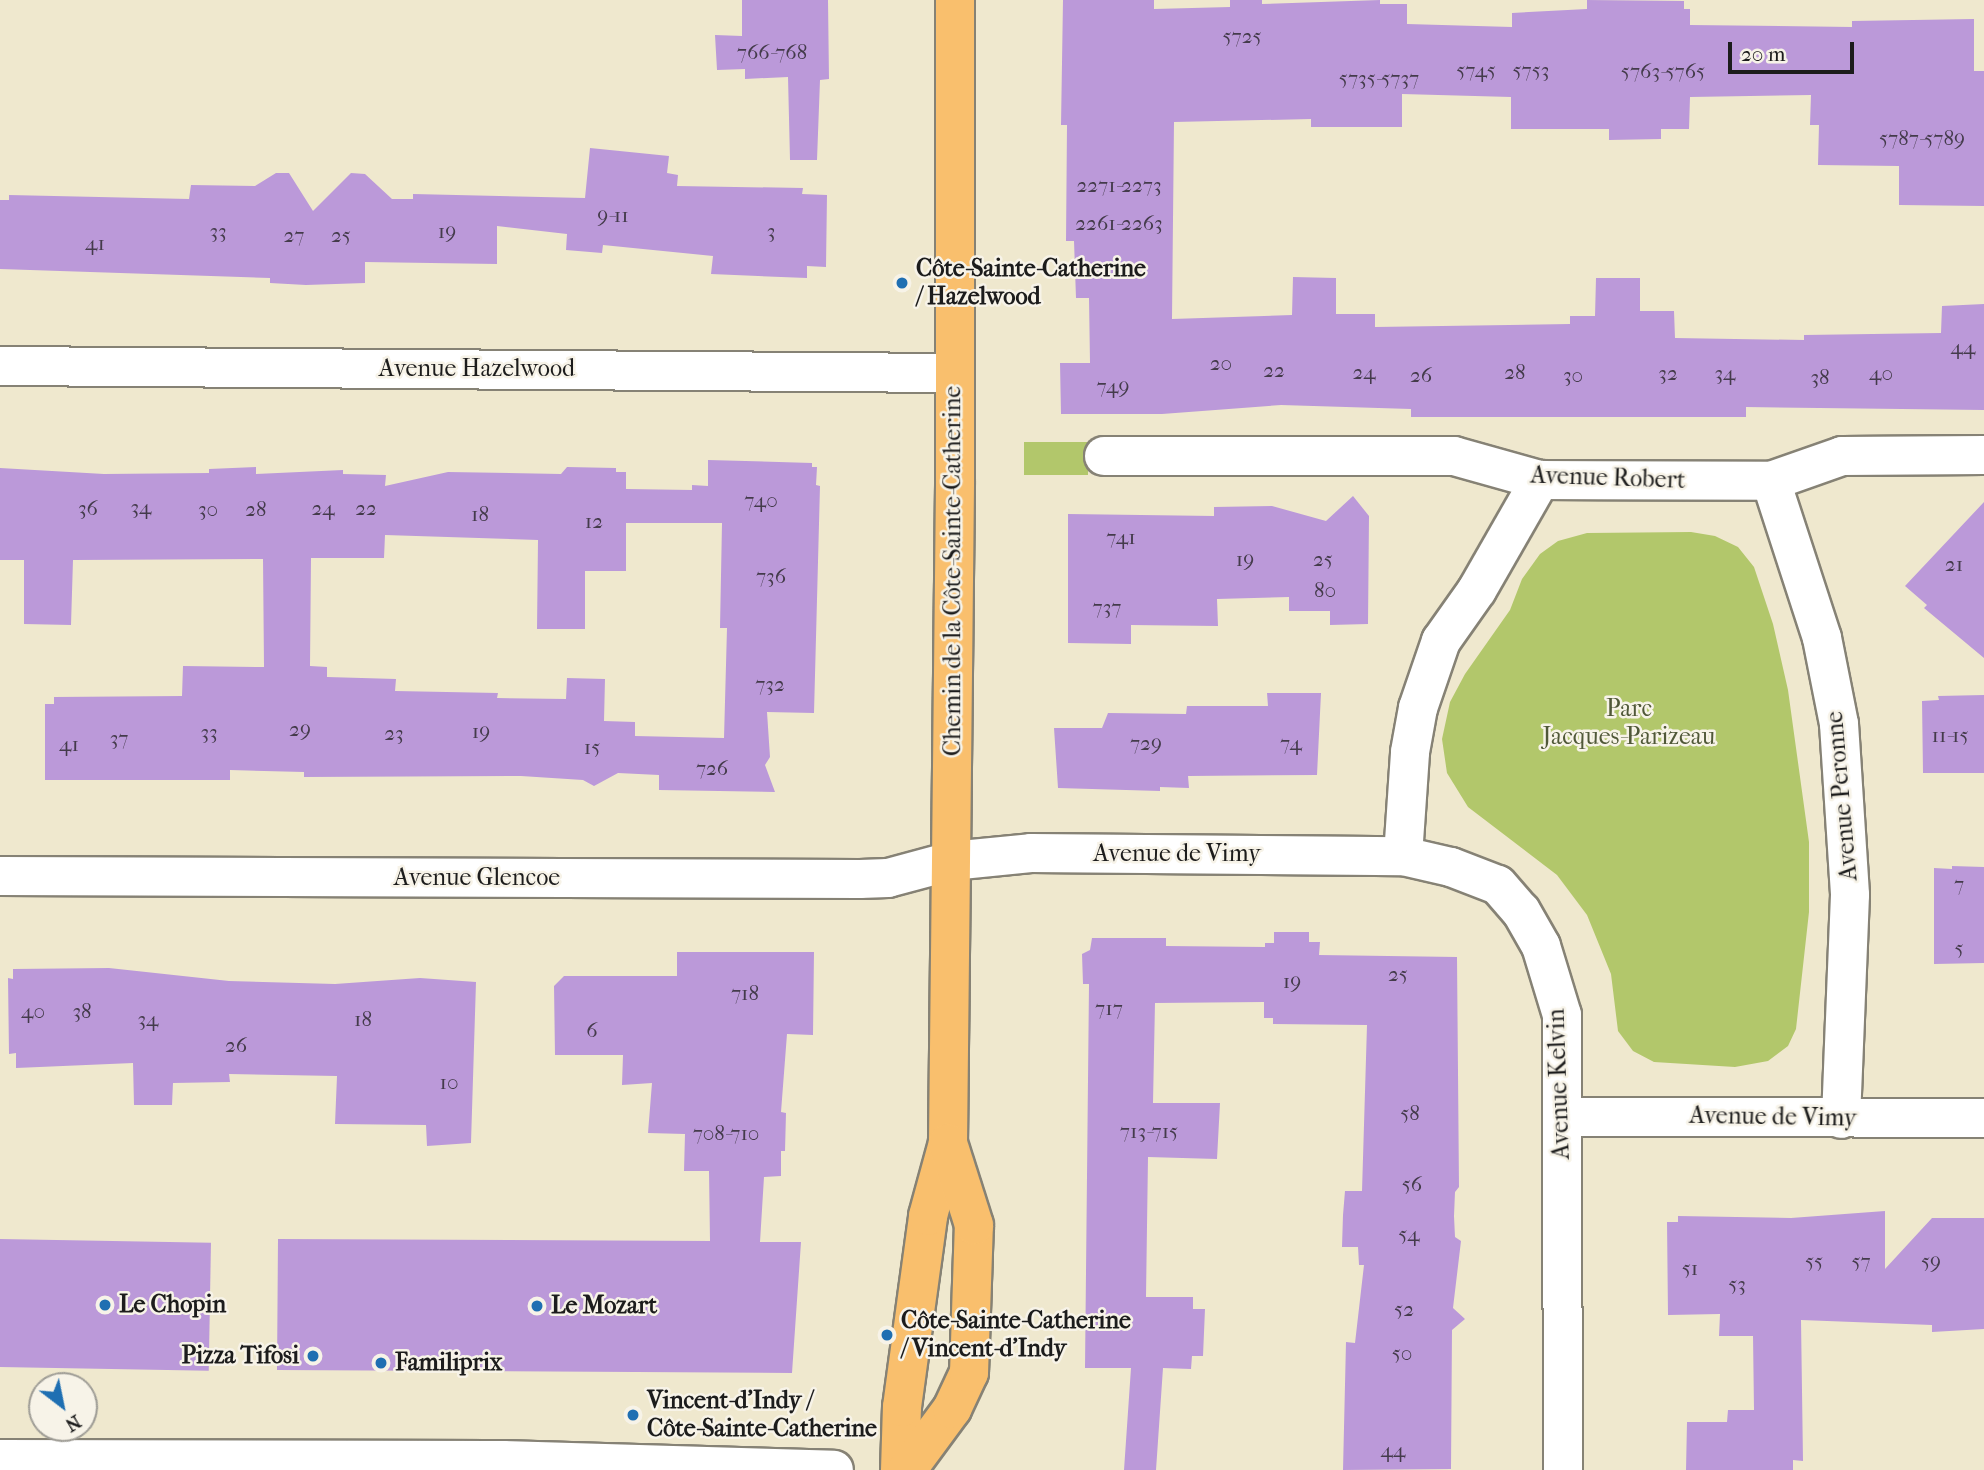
<!DOCTYPE html>
<html>
<head>
<meta charset="utf-8">
<style>
  body { margin:0 }
  #map { position:relative; width:1984px; height:1470px; overflow:hidden; background:#efe8ce; font-family:"IM FELL French Canon",serif }
  div>[style] { position:absolute }
  .green>* { inset:0; background:#b2c76b; transform-origin:0 0 }
  .building>* { inset:0; background:#bb99d9; transform-origin:0 0 }
  .roads { filter:drop-shadow(2px 0 #868275) drop-shadow(-2px 0 #868275) drop-shadow(0 2px #868275) drop-shadow(0 -2px #868275) }
  .minor>* { height:38px; margin:-19px; padding:0 19px; transform-origin:19px; border-radius:19px; background:#fff }
  .major>* { height:38px; margin:-19px; padding:0 19px; transform-origin:19px; border-radius:19px; background:#f9bf6d }
  .dots>* { width:19px; height:19px; translate:-50% -50%; box-sizing:border-box; border:4px solid #f7f3e8; border-radius:50% }
  span { translate:-50% -50%; white-space:nowrap; text-align:center; line-height:1.15; -webkit-text-stroke:5px #f7f3e8; paint-order:stroke }
  .number-label { font-size:21px; color:#443b4b }
  .number-label span { -webkit-text-stroke-width:0 }
  .poi-label { font-size:24px; color:#1c1c1c; font-weight:700 }
  .left { translate:0 -50%; text-align:left }
  .right { translate:-100% -50%; text-align:right }
  .street-label { font-size:24px; color:#1c1c1c }
  .park-label { font-size:24px; color:#505838 }
  .north { position:absolute; left:28px; top:1372px; width:70px; height:70px; box-sizing:border-box; background:#f7f3e8; border:2px solid #9f9d96; border-radius:50%; rotate:148deg; font-size:19px; font-weight:700; line-height:28px; text-align:center; color:#1c1c1c }
  .north::after { content:''; display:block; margin:auto; width:24px; height:32px; background:#1f6fb2; clip-path:polygon(50% 0,100% 100%,50% 72%,0 100%) }
  .scale { position:absolute; left:1728px; top:42px; width:126px; height:32px; box-sizing:border-box; border:4px solid #1c1c1c; border-top:0; padding-left:9px; font-size:21px; line-height:24px; white-space:nowrap; color:#1c1c1c; -webkit-text-stroke:5px #f7f3e8; paint-order:stroke }
</style>
</head>
<body>
<div id="map">
  <div class="green">
    <i style="left:1024px;top:442px;width:64px;height:33px"></i>
    <i style="clip-path:polygon(1691px 532px,1715px 536px,1738px 547px,1754px 567px,1773px 624px,1788px 690px,1809px 842px,1809px 912px,1796px 1029px,1788px 1046px,1768px 1061px,1735px 1067px,1654px 1062px,1633px 1051px,1618px 1031px,1611px 974px,1587px 915px,1557px 875px,1468px 807px,1447px 773px,1442px 739px,1450px 702px,1465px 674px,1510px 610px,1522px 579px,1540px 554px,1558px 541px,1587px 533px)"></i>
  </div>
  <div class="building">
    <i style="clip-path:polygon(742px 0,828px 0,829px 79px,820px 80px,817px 160px,790px 160px,788px 77px,745px 79px,745px 69px,717px 70px,715px 35px,742px 36px)"></i>
    <i style="clip-path:polygon(1063px 0,1154px 0,1154px 9px,1230px 7px,1230px 0,1262px 0,1262px 4px,1380px 0,1380px 4px,1407px 4px,1407px 24px,1512px 27px,1512px 13px,1587px 9px,1587px 0,1684px 1px,1684px 9px,1690px 9px,1690px 25px,1852px 27px,1852px 21px,1974px 19px,1974px 71px,1984px 71px,1984px 206px,1899px 205px,1899px 166px,1818px 165px,1819px 125px,1810px 125px,1811px 95px,1690px 97px,1689px 129px,1661px 129px,1661px 139px,1609px 140px,1609px 129px,1511px 129px,1511px 97px,1402px 94px,1402px 127px,1311px 127px,1311px 119px,1174px 122px,1172px 319px,1292px 315px,1293px 277px,1336px 278px,1336px 314px,1375px 314px,1375px 327px,1570px 324px,1570px 316px,1595px 316px,1596px 278px,1640px 278px,1640px 311px,1674px 311px,1675px 338px,1804px 340px,1804px 335px,1941px 333px,1942px 306px,1984px 304px,1984px 410px,1746px 407px,1746px 417px,1411px 417px,1411px 409px,1281px 405px,1162px 414px,1061px 414px,1060px 363px,1090px 363px,1089px 298px,1076px 298px,1074px 241px,1066px 241px,1067px 125px,1061px 125px)"></i>
    <i style="clip-path:polygon(590px 148px,669px 156px,667px 173px,678px 175px,677px 186px,803px 188px,802px 194px,827px 195px,826px 267px,807px 266px,807px 278px,711px 274px,713px 256px,603px 245px,602px 253px,566px 250px,567px 234px,497px 226px,497px 264px,365px 262px,365px 283px,306px 285px,270px 283px,270px 278px,0 269px,0 200px,9px 200px,9px 195px,189px 199px,191px 185px,255px 186px,276px 173px,289px 173px,313px 211px,351px 173px,365px 174px,392px 199px,413px 199px,413px 194px,585px 198px)"></i>
    <i style="clip-path:polygon(evenodd,708px 460px,812px 463px,812px 467px,817px 467px,816px 485px,820px 486px,814px 713px,767px 712px,770px 757px,765px 765px,775px 792px,659px 790px,659px 775px,618px 773px,594px 786px,583px 780px,521px 776px,304px 777px,304px 772px,230px 770px,230px 780px,45px 780px,45px 704px,54px 704px,54px 697px,182px 696px,183px 666px,264px 667px,263px 559px,73px 560px,71px 625px,24px 624px,24px 560px,0 560px,0 468px,104px 474px,209px 473px,209px 469px,256px 467px,256px 474px,343px 470px,343px 474px,386px 475px,385px 486px,448px 472px,561px 474px,567px 467px,616px 468px,616px 472px,626px 472px,626px 489px,692px 490px,692px 485px,708px 486px,708px 460px,626px 523px,722px 523px,720px 628px,727px 628px,724px 738px,635px 736px,635px 722px,604px 721px,605px 679px,567px 678px,566px 699px,497px 698px,498px 693px,395px 691px,396px 679px,327px 677px,327px 667px,310px 666px,311px 558px,384px 558px,385px 535px,538px 540px,537px 629px,585px 629px,585px 571px,626px 571px,626px 523px)"></i>
    <i style="clip-path:polygon(1353px 496px,1369px 516px,1368px 624px,1330px 625px,1330px 611px,1289px 611px,1289px 597px,1217px 599px,1218px 626px,1131px 625px,1131px 644px,1068px 643px,1068px 514px,1214px 516px,1214px 507px,1272px 506px,1326px 521px)"></i>
    <i style="clip-path:polygon(1984px 502px,1984px 658px,1924px 608px,1927px 605px,1905px 586px)"></i>
    <i style="clip-path:polygon(1267px 693px,1321px 693px,1317px 775px,1188px 776px,1189px 788px,1160px 787px,1160px 791px,1058px 788px,1054px 728px,1102px 728px,1108px 713px,1186px 714px,1187px 706px,1268px 706px)"></i>
    <i style="clip-path:polygon(1984px 695px,1984px 773px,1923px 773px,1922px 701px,1939px 700px,1938px 696px)"></i>
    <i style="clip-path:polygon(1952px 866px,1984px 867px,1984px 963px,1934px 964px,1934px 868px,1952px 869px)"></i>
    <i style="clip-path:polygon(1274px 932px,1309px 932px,1309px 942px,1320px 942px,1319px 955px,1457px 957px,1459px 1187px,1455px 1192px,1454px 1216px,1455px 1237px,1461px 1241px,1453px 1308px,1465px 1319px,1452px 1330px,1451px 1469px,1343px 1470px,1346px 1342px,1355px 1343px,1364px 1265px,1359px 1265px,1358px 1247px,1342px 1247px,1343px 1215px,1345px 1191px,1362px 1191px,1367px 1025px,1273px 1024px,1273px 1018px,1264px 1018px,1264px 1002px,1155px 1003px,1153px 1103px,1220px 1103px,1217px 1159px,1148px 1157px,1146px 1297px,1193px 1297px,1193px 1309px,1205px 1309px,1203px 1356px,1192px 1356px,1191px 1369px,1163px 1368px,1156px 1470px,1124px 1470px,1131px 1368px,1085px 1368px,1089px 984px,1083px 984px,1082px 954px,1090px 950px,1092px 938px,1166px 938px,1166px 946px,1265px 947px,1265px 943px,1274px 943px)"></i>
    <i style="clip-path:polygon(677px 952px,814px 952px,813px 1035px,787px 1034px,781px 1112px,786px 1113px,785px 1151px,781px 1151px,781px 1176px,764px 1177px,760px 1242px,801px 1242px,792px 1373px,277px 1370px,278px 1239px,710px 1241px,709px 1171px,684px 1171px,685px 1134px,648px 1133px,652px 1083px,622px 1085px,623px 1055px,555px 1055px,554px 986px,564px 976px,677px 976px)"></i>
    <i style="clip-path:polygon(109px 968px,229px 981px,335px 984px,420px 978px,476px 982px,471px 1143px,427px 1146px,426px 1125px,335px 1124px,337px 1076px,229px 1074px,230px 1082px,173px 1083px,172px 1105px,134px 1105px,133px 1063px,16px 1068px,16px 1053px,9px 1054px,8px 978px,13px 979px,13px 969px)"></i>
    <i style="clip-path:polygon(1885px 1211px,1885px 1269px,1932px 1218px,1984px 1218px,1984px 1329px,1932px 1332px,1932px 1325px,1801px 1320px,1803px 1461px,1793px 1460px,1793px 1470px,1686px 1470px,1687px 1422px,1727px 1422px,1728px 1410px,1754px 1410px,1753px 1336px,1719px 1336px,1720px 1314px,1668px 1315px,1667px 1222px,1678px 1222px,1678px 1216px,1791px 1218px)"></i>
    <i style="left:0;top:1239px;width:211px;height:128px;rotate:1deg"></i>
  </div>
  <div class="roads">
    <div class="minor">
      <i style="left:0;top:366px;width:954px;rotate:0.42deg"></i>
      <i style="left:1104px;top:456px;width:350px"></i>
      <i style="left:1454px;top:456px;width:89px;rotate:15.6deg"></i>
      <i style="left:1540px;top:480px;width:231px;rotate:0.2deg"></i>
      <i style="left:1771px;top:481px;width:75px;rotate:-19.4deg"></i>
      <i style="left:1842px;top:456px;width:142px;rotate:-0.4deg"></i>
      <i style="left:1771px;top:481px;width:165px;rotate:72deg"></i>
      <i style="left:1822px;top:638px;width:88px;rotate:78.8deg"></i>
      <i style="left:1839px;top:724px;width:171px;rotate:86.3deg"></i>
      <i style="left:1850px;top:895px;width:224px;rotate:92.3deg"></i>
      <i style="left:1403px;top:856px;width:104px;rotate:-86.1deg"></i>
      <i style="left:1410px;top:752px;width:45px;rotate:-79.7deg"></i>
      <i style="left:1418px;top:708px;width:71px;rotate:-71.1deg"></i>
      <i style="left:1441px;top:641px;width:62px;rotate:-54.8deg"></i>
      <i style="left:1477px;top:590px;width:127px;rotate:-60.2deg"></i>
      <i style="left:0;top:876px;width:860px;rotate:0.2deg"></i>
      <i style="left:860px;top:879px;width:28px;rotate:-2deg"></i>
      <i style="left:888px;top:878px;width:65px;rotate:-15.1deg"></i>
      <i style="left:951px;top:861px;width:80px;rotate:-5.7deg"></i>
      <i style="left:1031px;top:853px;width:372px;rotate:0.5deg"></i>
      <i style="left:1403px;top:856px;width:49px;rotate:12.9deg"></i>
      <i style="left:1451px;top:867px;width:50px;rotate:21deg"></i>
      <i style="left:1498px;top:885px;width:35px;rotate:49deg"></i>
      <i style="left:1521px;top:911px;width:40px;rotate:60.3deg"></i>
      <i style="left:1541px;top:946px;width:72px;rotate:73.1deg"></i>
      <i style="left:1562px;top:1015px;width:455px;rotate:89.9deg"></i>
      <i style="left:1563px;top:1117px;width:421px;rotate:0.1deg"></i>
      <i style="left:0;top:1459px;width:503px;rotate:0.11deg"></i>
      <i style="left:503px;top:1460px;width:331px;rotate:1.7deg"></i>
    </div>
    <div class="major">
      <i style="left:900px;top:1470px;width:63px;rotate:-88.2deg"></i>
      <i style="left:902px;top:1407px;width:193px;rotate:-82.2deg"></i>
      <i style="left:928px;top:1216px;width:76px;rotate:-74.7deg"></i>
      <i style="left:948px;top:1143px;width:662px;rotate:-89.39deg"></i>
      <i style="left:955px;top:481px;width:481px;rotate:-90deg"></i>
      <i style="left:907px;top:1470px;width:76px;rotate:-53.6deg"></i>
      <i style="left:952px;top:1409px;width:40px;rotate:-65deg"></i>
      <i style="left:969px;top:1373px;width:148px;rotate:-88.1deg"></i>
      <i style="left:974px;top:1225px;width:86px;rotate:-107.6deg"></i>
    </div>
  </div>
  <div class="dots">
    <i style="left:902px;top:283px;background:#1f6fb2"></i>
    <i style="left:105px;top:1305px;background:#1f6fb2"></i>
    <i style="left:537px;top:1306px;background:#1f6fb2"></i>
    <i style="left:887px;top:1335px;background:#1f6fb2"></i>
    <i style="left:313px;top:1356px;background:#1f6fb2"></i>
    <i style="left:381px;top:1363px;background:#1f6fb2"></i>
    <i style="left:633px;top:1415px;background:#1f6fb2"></i>
  </div>
  <div class="number-label">
    <span style="left:1242px;top:36px">5725</span>
    <span style="left:772px;top:52px">766-768</span>
    <span style="left:1476px;top:70px">5745</span>
    <span style="left:1531px;top:70px">5753</span>
    <span style="left:1663px;top:71px">5763-5765</span>
    <span style="left:1379px;top:78px">5735-5737</span>
    <span style="left:1922px;top:138px">5787-5789</span>
    <span style="left:1119px;top:185px">2271-2273</span>
    <span style="left:613px;top:215px">9-11</span>
    <span style="left:1119px;top:223px">2261-2263</span>
    <span style="left:218px;top:231px">33</span>
    <span style="left:447px;top:231px">19</span>
    <span style="left:771px;top:231px">3</span>
    <span style="left:294px;top:235px">27</span>
    <span style="left:341px;top:235px">25</span>
    <span style="left:95px;top:243px">41</span>
    <span style="left:1963px;top:347px">44</span>
    <span style="left:1221px;top:363px">20</span>
    <span style="left:1274px;top:370px">22</span>
    <span style="left:1364px;top:372px">24</span>
    <span style="left:1515px;top:372px">28</span>
    <span style="left:1668px;top:373px">32</span>
    <span style="left:1725px;top:373px">34</span>
    <span style="left:1881px;top:373px">40</span>
    <span style="left:1421px;top:375px">26</span>
    <span style="left:1573px;top:375px">30</span>
    <span style="left:1820px;top:377px">38</span>
    <span style="left:1113px;top:386px">749</span>
    <span style="left:761px;top:500px">740</span>
    <span style="left:141px;top:507px">34</span>
    <span style="left:88px;top:508px">36</span>
    <span style="left:323px;top:508px">24</span>
    <span style="left:366px;top:508px">22</span>
    <span style="left:208px;top:509px">30</span>
    <span style="left:256px;top:509px">28</span>
    <span style="left:480px;top:514px">18</span>
    <span style="left:594px;top:521px">12</span>
    <span style="left:1121px;top:537px">741</span>
    <span style="left:1245px;top:559px">19</span>
    <span style="left:1323px;top:559px">25</span>
    <span style="left:1954px;top:564px">21</span>
    <span style="left:771px;top:576px">736</span>
    <span style="left:1325px;top:590px">80</span>
    <span style="left:1107px;top:607px">737</span>
    <span style="left:770px;top:684px">732</span>
    <span style="left:300px;top:729px">29</span>
    <span style="left:481px;top:731px">19</span>
    <span style="left:209px;top:732px">33</span>
    <span style="left:394px;top:733px">23</span>
    <span style="left:1950px;top:735px">11-15</span>
    <span style="left:119px;top:738px">37</span>
    <span style="left:1146px;top:743px">729</span>
    <span style="left:1291px;top:743px">74</span>
    <span style="left:69px;top:744px">41</span>
    <span style="left:592px;top:747px">15</span>
    <span style="left:712px;top:768px">726</span>
    <span style="left:1959px;top:884px">7</span>
    <span style="left:1959px;top:948px">5</span>
    <span style="left:1398px;top:974px">25</span>
    <span style="left:1292px;top:981px">19</span>
    <span style="left:745px;top:993px">718</span>
    <span style="left:1109px;top:1008px">717</span>
    <span style="left:33px;top:1011px">40</span>
    <span style="left:82px;top:1011px">38</span>
    <span style="left:148px;top:1019px">34</span>
    <span style="left:363px;top:1019px">18</span>
    <span style="left:592px;top:1030px">6</span>
    <span style="left:236px;top:1045px">26</span>
    <span style="left:449px;top:1082px">10</span>
    <span style="left:1410px;top:1113px">58</span>
    <span style="left:1149px;top:1131px">713-715</span>
    <span style="left:726px;top:1133px">708-710</span>
    <span style="left:1412px;top:1184px">56</span>
    <span style="left:1409px;top:1234px">54</span>
    <span style="left:1814px;top:1261px">55</span>
    <span style="left:1861px;top:1261px">57</span>
    <span style="left:1931px;top:1261px">59</span>
    <span style="left:1690px;top:1268px">51</span>
    <span style="left:1737px;top:1284px">53</span>
    <span style="left:1404px;top:1309px">52</span>
    <span style="left:1402px;top:1353px">50</span>
    <span style="left:1393px;top:1450px">44</span>
  </div>
  <div class="poi-label">
    <span class="left" style="left:916px;top:283px">Côte-Sainte-Catherine<br>/ Hazelwood</span>
    <span class="left" style="left:119px;top:1305px">Le Chopin</span>
    <span class="left" style="left:551px;top:1306px">Le Mozart</span>
    <span class="left" style="left:901px;top:1335px">Côte-Sainte-Catherine<br>/ Vincent-d'Indy</span>
    <span class="right" style="left:299px;top:1356px">Pizza Tifosi</span>
    <span class="left" style="left:395px;top:1363px">Familiprix</span>
    <span class="left" style="left:647px;top:1415px">Vincent-d'Indy /<br>Côte-Sainte-Catherine</span>
  </div>
  <div class="street-label">
    <span style="left:477px;top:369px">Avenue Hazelwood</span>
    <span style="left:1608px;top:478px;rotate:2deg">Avenue Robert</span>
    <span style="left:953px;top:571px;rotate:-90deg">Chemin de la Côte-Sainte-Catherine</span>
    <span style="left:1842px;top:796px;rotate:-95deg">Avenue Peronne</span>
    <span style="left:1177px;top:854px">Avenue de Vimy</span>
    <span style="left:477px;top:878px">Avenue Glencoe</span>
    <span style="left:1559px;top:1084px;rotate:-92deg">Avenue Kelvin</span>
    <span style="left:1773px;top:1117px;rotate:1deg">Avenue de Vimy</span>
  </div>
  <div class="park-label">
    <span style="left:1629px;top:723px">Parc<br>Jacques-Parizeau</span>
  </div>
  <div class="north">N</div>
  <div class="scale">20 m</div>
</div>
</body>
</html>
